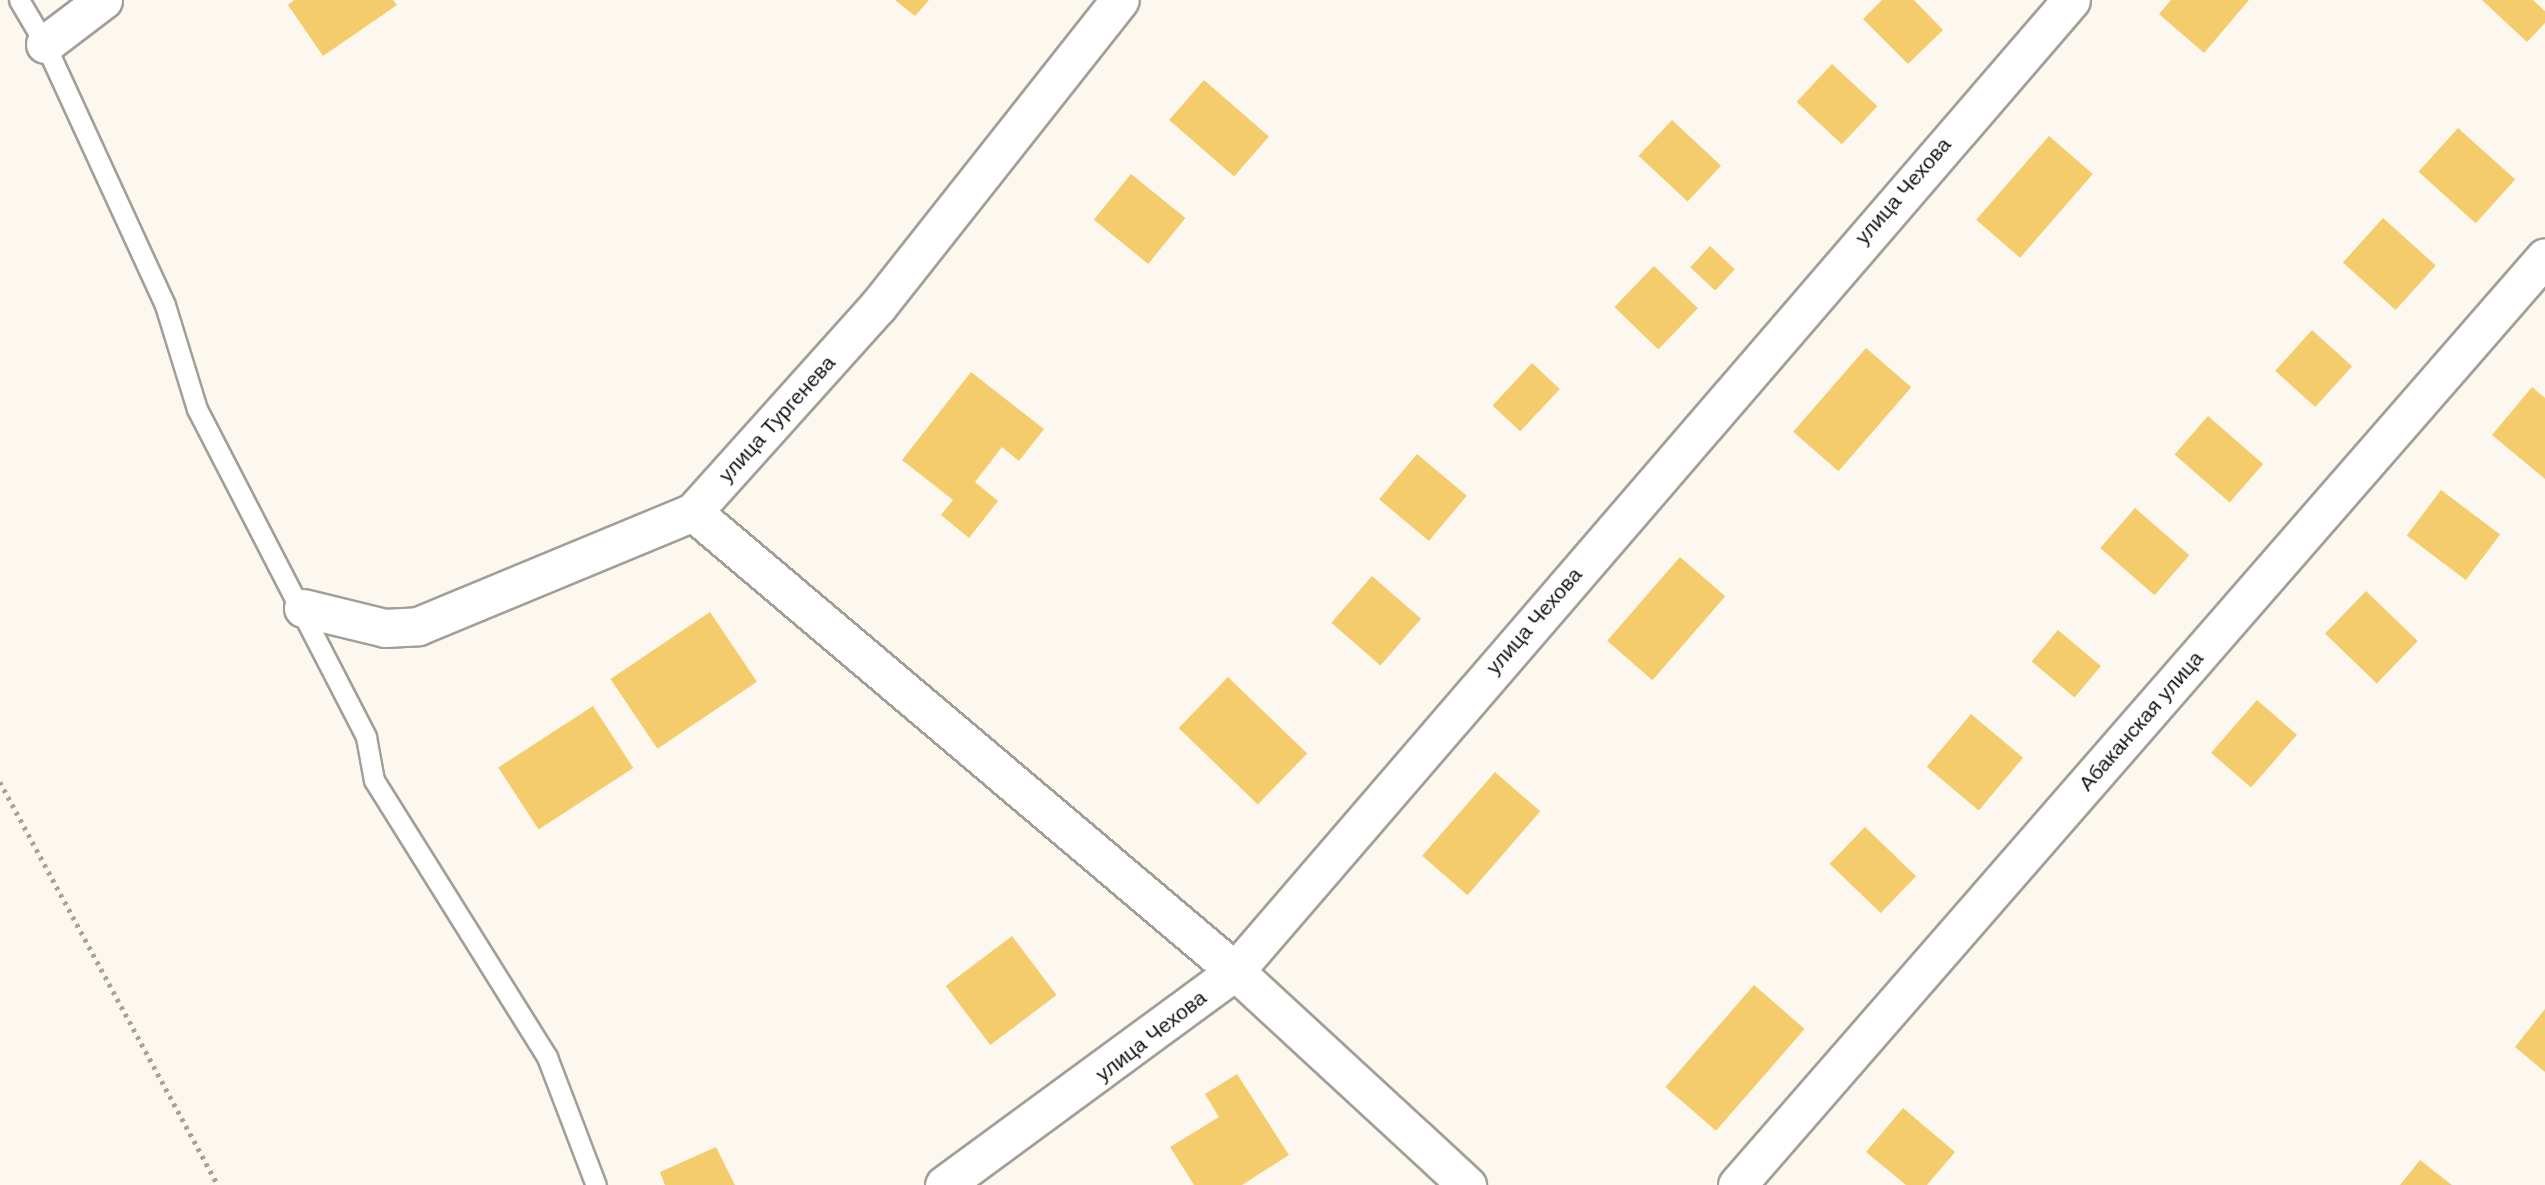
<!DOCTYPE html>
<html>
<head>
<meta charset="utf-8">
<style>
  body { margin:0 }
  #map { position:relative; width:2545px; height:1185px; overflow:hidden; background:#fcf8f0; font-family:Arial,sans-serif }
  div>[style] { position:absolute }
  .building>* { inset:0; background:#f4cc6b; transform-origin:0 0 }
  .path>* { height:4.5px; margin-top:-2.25px; transform-origin:0; background:repeating-linear-gradient(90deg,#a6a39d 0 3.5px,transparent 0 8.5px) }
  .roads { filter:drop-shadow(2px 0 #a29f98) drop-shadow(-2px 0 #a29f98) drop-shadow(0 2px #a29f98) drop-shadow(0 -2px #a29f98) }
  .service>* { height:19px; margin:-9.5px; padding:0 9.5px; transform-origin:9.5px; border-radius:9.5px; background:#fff }
  .minor>* { height:37px; margin:-18.5px; padding:0 18.5px; transform-origin:18.5px; border-radius:18.5px; background:#fff }
  span { translate:-50% -50%; white-space:nowrap; text-align:center; line-height:1.15; -webkit-text-stroke:7px #fff; paint-order:stroke }
  .street-label { font-size:21px; color:#141310 }
</style>
</head>
<body>
<div id="map">
  <div class="building">
    <i style="clip-path:polygon(294px 0,393px 0,397px 5px,323px 56px,288px 5px)"></i>
    <i style="clip-path:polygon(895px 0,929px 0,915px 16px)"></i>
    <i style="clip-path:polygon(1882px 0,1914px 0,1943px 30px,1908px 64px,1863px 19px)"></i>
    <i style="clip-path:polygon(2171px 0,2249px 0,2204px 53px,2159px 14px)"></i>
    <i style="clip-path:polygon(2482px 0,2533px 0,2545px 11px,2545px 23px,2527px 42px)"></i>
    <i style="left:1832px;top:64px;width:62px;height:52px;rotate:43deg"></i>
    <i style="left:1204px;top:80px;width:86px;height:53px;rotate:41deg"></i>
    <i style="left:1672px;top:120px;width:67px;height:49px;rotate:43deg"></i>
    <i style="left:2458px;top:128px;width:77px;height:59px;rotate:42deg"></i>
    <i style="left:2049px;top:136px;width:58px;height:111px;rotate:41deg"></i>
    <i style="left:1131px;top:174px;width:70px;height:59px;rotate:39deg"></i>
    <i style="left:2383px;top:218px;width:71px;height:60px;rotate:42deg"></i>
    <i style="left:1710px;top:246px;width:34px;height:29px;rotate:43deg"></i>
    <i style="left:1654px;top:266px;width:61px;height:57px;rotate:44deg"></i>
    <i style="left:2312px;top:330px;width:54px;height:55px;rotate:42deg"></i>
    <i style="left:1866px;top:348px;width:60px;height:111px;rotate:41deg"></i>
    <i style="left:1532px;top:363px;width:38px;height:58px;rotate:43deg"></i>
    <i style="clip-path:polygon(971px 372px,1044px 429px,1019px 461px,1002px 447px,975px 482px,998px 501px,969px 538px,941px 515px,953px 500px,902px 460px)"></i>
    <i style="clip-path:polygon(2532px 387px,2545px 398px,2545px 479px,2492px 435px)"></i>
    <i style="left:2208px;top:416px;width:73px;height:51px;rotate:41deg"></i>
    <i style="left:1417px;top:454px;width:65px;height:59px;rotate:40deg"></i>
    <i style="left:2441px;top:490px;width:74px;height:57px;rotate:37deg"></i>
    <i style="left:2135px;top:508px;width:72px;height:53px;rotate:41deg"></i>
    <i style="left:1680px;top:557px;width:60px;height:111px;rotate:41deg"></i>
    <i style="left:1372px;top:576px;width:65px;height:62px;rotate:41deg"></i>
    <i style="left:2366px;top:591px;width:72px;height:59px;rotate:44deg"></i>
    <i style="left:710px;top:612px;width:84px;height:120px;rotate:56deg"></i>
    <i style="left:2058px;top:630px;width:56px;height:41px;rotate:40deg"></i>
    <i style="left:1228px;top:677px;width:110px;height:71px;rotate:44deg"></i>
    <i style="left:2257px;top:700px;width:53px;height:70px;rotate:41deg"></i>
    <i style="left:593px;top:706px;width:74px;height:113px;rotate:57deg"></i>
    <i style="left:1971px;top:714px;width:68px;height:69px;rotate:40deg"></i>
    <i style="left:1495px;top:772px;width:60px;height:111px;rotate:41deg"></i>
    <i style="left:1865px;top:827px;width:71px;height:51px;rotate:44deg"></i>
    <i style="left:1012px;top:936px;width:74px;height:83px;rotate:53deg"></i>
    <i style="left:1754px;top:985px;width:67px;height:135px;rotate:41deg"></i>
    <i style="clip-path:polygon(2545px 1009px,2545px 1072px,2515px 1047px)"></i>
    <i style="clip-path:polygon(1237px 1074px,1289px 1155px,1242px 1185px,1194px 1185px,1170px 1147px,1219px 1117px,1205px 1094px)"></i>
    <i style="clip-path:polygon(1903px 1108px,1955px 1152px,1927px 1185px,1906px 1185px,1866px 1152px)"></i>
    <i style="clip-path:polygon(716px 1147px,735px 1185px,665px 1185px,660px 1172px)"></i>
    <i style="clip-path:polygon(2420px 1160px,2452px 1185px,2400px 1185px)"></i>
  </div>
  <div class="path">
    <i style="left:0;top:782px;width:458px;rotate:61.6deg"></i>
  </div>
  <div class="roads">
    <div class="service">
      <i style="left:19px;top:0;width:51px;rotate:59.4deg"></i>
      <i style="left:45px;top:44px;width:287px;rotate:65.3deg"></i>
      <i style="left:165px;top:305px;width:109px;rotate:72.9deg"></i>
      <i style="left:197px;top:409px;width:369px;rotate:62.7deg"></i>
      <i style="left:366px;top:737px;width:44px;rotate:79.5deg"></i>
      <i style="left:374px;top:780px;width:327px;rotate:58deg"></i>
      <i style="left:547px;top:1057px;width:137px;rotate:69.1deg"></i>
    </div>
    <div class="minor">
      <i style="left:45px;top:44px;width:73px;rotate:-37.2deg"></i>
      <i style="left:693px;top:512px;width:710px;rotate:40.26deg"></i>
      <i style="left:1235px;top:971px;width:316px;rotate:42.7deg"></i>
      <i style="left:303px;top:608px;width:84px;rotate:13.7deg"></i>
      <i style="left:385px;top:628px;width:33px;rotate:-3deg"></i>
      <i style="left:418px;top:626px;width:298px;rotate:-22.5deg"></i>
      <i style="left:693px;top:512px;width:277px;rotate:-48.1deg"></i>
      <i style="left:878px;top:306px;width:390px;rotate:-51.7deg"></i>
      <i style="left:944px;top:1185px;width:361px;rotate:-36.3deg"></i>
      <i style="left:1235px;top:971px;width:1281px;rotate:-49.27deg"></i>
      <i style="left:1737px;top:1185px;width:1230px;rotate:-48.95deg"></i>
    </div>
  </div>
  <div class="street-label">
    <span style="left:1903px;top:191px;rotate:-49deg">улица Чехова</span>
    <span style="left:777px;top:419px;rotate:-48deg">улица Тургенева</span>
    <span style="left:1534px;top:621px;rotate:-49deg">улица Чехова</span>
    <span style="left:2141px;top:721px;rotate:-49deg">Абаканская улица</span>
    <span style="left:1151px;top:1036px;rotate:-38deg">улица Чехова</span>
  </div>
</div>
</body>
</html>
